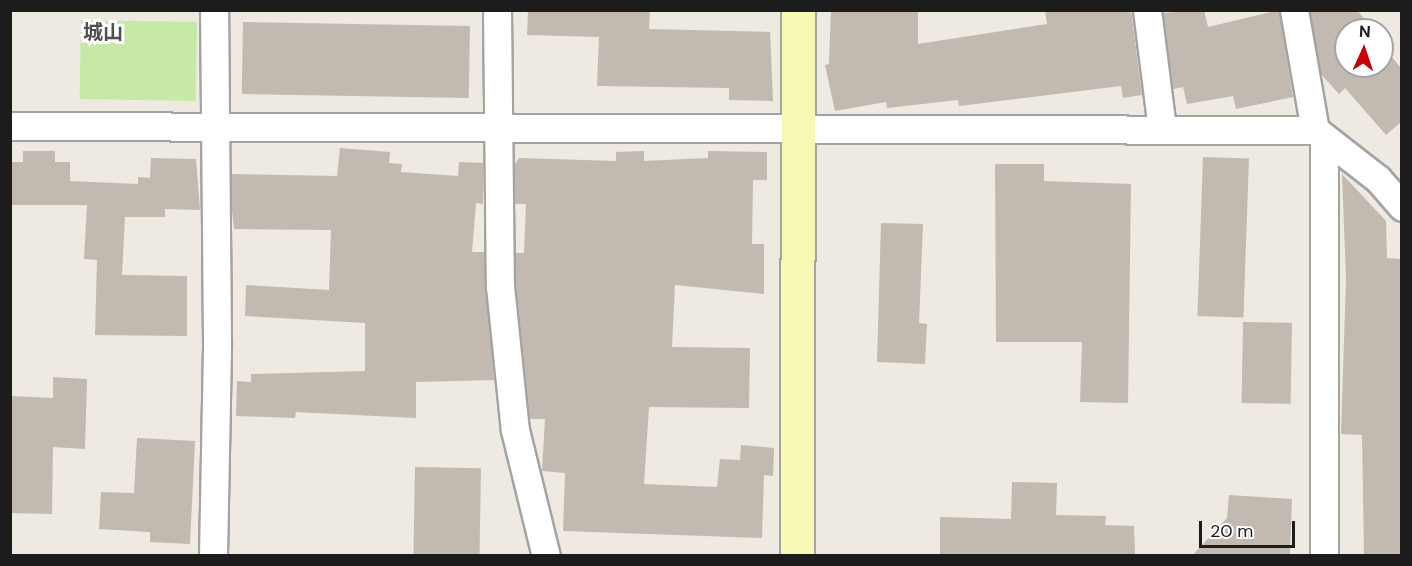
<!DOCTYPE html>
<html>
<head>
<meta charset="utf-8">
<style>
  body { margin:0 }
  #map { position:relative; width:1412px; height:566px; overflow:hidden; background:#eee9e1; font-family:"DM Sans","Noto Sans JP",sans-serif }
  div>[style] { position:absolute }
  .grass>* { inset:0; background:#c7e9a6; transform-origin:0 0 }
  .building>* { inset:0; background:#c2b9b1; transform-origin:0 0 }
  .roads { filter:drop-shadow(2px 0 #a3a3a3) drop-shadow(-2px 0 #a3a3a3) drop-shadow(0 2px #a3a3a3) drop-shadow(0 -2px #a3a3a3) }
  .street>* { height:27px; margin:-13.5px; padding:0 13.5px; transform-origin:13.5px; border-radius:13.5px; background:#fff }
  .secondary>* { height:33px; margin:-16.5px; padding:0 16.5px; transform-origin:16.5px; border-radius:16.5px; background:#f6f9b4 }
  span { translate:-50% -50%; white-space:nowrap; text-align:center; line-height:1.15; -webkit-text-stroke:6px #fff; paint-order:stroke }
  .neighbourhood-label { font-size:20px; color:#4f4f4f; font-weight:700 }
  .frame { position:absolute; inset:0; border:12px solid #1c1c1c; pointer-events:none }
  .north { position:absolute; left:1334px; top:18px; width:60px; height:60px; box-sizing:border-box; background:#fff; border:2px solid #a4a4a4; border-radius:50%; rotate:3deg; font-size:16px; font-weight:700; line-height:24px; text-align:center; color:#1c1c1c }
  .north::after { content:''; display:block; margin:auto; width:21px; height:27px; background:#c80001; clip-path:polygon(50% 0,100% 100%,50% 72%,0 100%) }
  .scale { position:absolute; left:1199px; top:521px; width:96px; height:27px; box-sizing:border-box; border:3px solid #1c1c1c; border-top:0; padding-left:8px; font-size:18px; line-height:21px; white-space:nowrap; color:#1c1c1c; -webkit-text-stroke:4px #fff; paint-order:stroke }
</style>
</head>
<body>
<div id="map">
  <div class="grass">
    <i style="left:81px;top:20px;width:116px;height:79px;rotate:1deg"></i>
  </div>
  <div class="building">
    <i style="clip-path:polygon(528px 10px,650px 10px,649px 29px,770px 32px,773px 101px,729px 100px,729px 88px,597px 86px,599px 37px,527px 35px)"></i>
    <i style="clip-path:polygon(831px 10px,918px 10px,918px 44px,1047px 24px,1045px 10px,1131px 10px,1142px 95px,1123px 98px,1121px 86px,959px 106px,958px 100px,887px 108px,886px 102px,835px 111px,825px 65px,829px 64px)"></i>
    <i style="clip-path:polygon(1204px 10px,1208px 27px,1279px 10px,1293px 97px,1236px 109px,1233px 96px,1187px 104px,1183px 87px,1173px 89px,1163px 13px)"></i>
    <i style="clip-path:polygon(1310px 10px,1357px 10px,1371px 27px,1346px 30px,1346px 66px,1382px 66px,1382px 45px,1401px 68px,1401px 122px,1386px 135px,1345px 88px,1339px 94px,1321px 74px)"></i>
    <i style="left:243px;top:22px;width:227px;height:72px;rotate:1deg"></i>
    <i style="clip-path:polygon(340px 148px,390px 152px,389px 163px,402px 164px,401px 172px,458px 176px,459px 162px,483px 163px,483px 204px,476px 203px,472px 252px,484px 252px,494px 380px,416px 382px,416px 418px,296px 412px,295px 418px,236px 416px,237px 381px,251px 382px,251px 374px,365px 371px,365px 323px,245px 316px,246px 285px,329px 290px,331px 230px,234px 229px,232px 210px,231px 174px,337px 176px)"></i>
    <i style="clip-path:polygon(23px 151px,55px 151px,55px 162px,70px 162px,70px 181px,138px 184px,138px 177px,150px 178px,151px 158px,196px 159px,200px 210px,165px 209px,165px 217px,125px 217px,122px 275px,187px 276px,187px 336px,95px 335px,97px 260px,84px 259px,87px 205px,10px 205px,10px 162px,23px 162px)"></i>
    <i style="clip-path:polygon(644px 151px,644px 161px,708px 158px,708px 151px,767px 152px,767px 180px,753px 180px,752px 244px,764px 244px,764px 294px,675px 285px,672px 347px,750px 348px,749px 408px,649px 407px,644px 484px,717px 487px,720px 459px,740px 460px,741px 445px,774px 448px,773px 476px,764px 475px,762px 538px,563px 531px,565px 473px,542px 471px,545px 419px,530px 419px,516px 285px,515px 253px,524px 253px,526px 204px,515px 204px,514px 166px,519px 158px,616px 161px,616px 152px)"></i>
    <i style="left:1203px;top:157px;width:46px;height:159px;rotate:2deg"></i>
    <i style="clip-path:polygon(995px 164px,1044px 164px,1044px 181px,1131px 184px,1128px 403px,1080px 402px,1082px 342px,996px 342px)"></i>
    <i style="clip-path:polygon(1342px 174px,1386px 221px,1387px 258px,1401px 259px,1401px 555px,1364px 555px,1362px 435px,1341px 434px,1346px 278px)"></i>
    <i style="clip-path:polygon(881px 223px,923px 224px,919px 323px,927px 324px,925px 364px,877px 362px)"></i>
    <i style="left:1243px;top:322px;width:49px;height:81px;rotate:1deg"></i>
    <i style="clip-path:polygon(53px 377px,87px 379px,85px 449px,53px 447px,52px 514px,10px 513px,10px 396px,53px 398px)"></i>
    <i style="clip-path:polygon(137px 438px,195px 441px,190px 544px,150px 542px,150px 532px,99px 529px,101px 492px,134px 493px)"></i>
    <i style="left:415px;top:467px;width:66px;height:88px;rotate:1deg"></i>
    <i style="clip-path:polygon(1012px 482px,1057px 483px,1056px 515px,1106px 516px,1105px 525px,1134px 526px,1135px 555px,940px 555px,940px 517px,1011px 519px)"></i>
    <i style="clip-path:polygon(1229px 495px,1292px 499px,1290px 555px,1193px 555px,1227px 518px)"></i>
  </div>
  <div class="roads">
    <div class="street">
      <i style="left:497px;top:10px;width:276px;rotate:89.4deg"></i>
      <i style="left:500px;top:286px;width:145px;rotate:84.1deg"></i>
      <i style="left:515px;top:430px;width:130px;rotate:76.2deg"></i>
      <i style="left:1147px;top:10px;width:120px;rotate:82.8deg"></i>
      <i style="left:1294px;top:10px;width:122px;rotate:80.1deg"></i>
      <i style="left:10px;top:126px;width:1305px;rotate:0.18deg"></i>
      <i style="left:1315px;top:130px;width:80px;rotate:37.9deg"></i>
      <i style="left:1378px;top:179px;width:37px;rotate:49deg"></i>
      <i style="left:1324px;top:138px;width:418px;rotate:90deg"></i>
      <i style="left:213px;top:556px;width:214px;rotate:-88.9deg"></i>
      <i style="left:217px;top:342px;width:332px;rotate:-90.5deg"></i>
    </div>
    <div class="secondary">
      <i style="left:797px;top:556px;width:546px;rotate:-89.9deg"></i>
    </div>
  </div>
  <div class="neighbourhood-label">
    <span style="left:103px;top:32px">城山</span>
  </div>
  <div class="frame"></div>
  <div class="north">N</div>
  <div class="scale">20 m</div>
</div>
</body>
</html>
